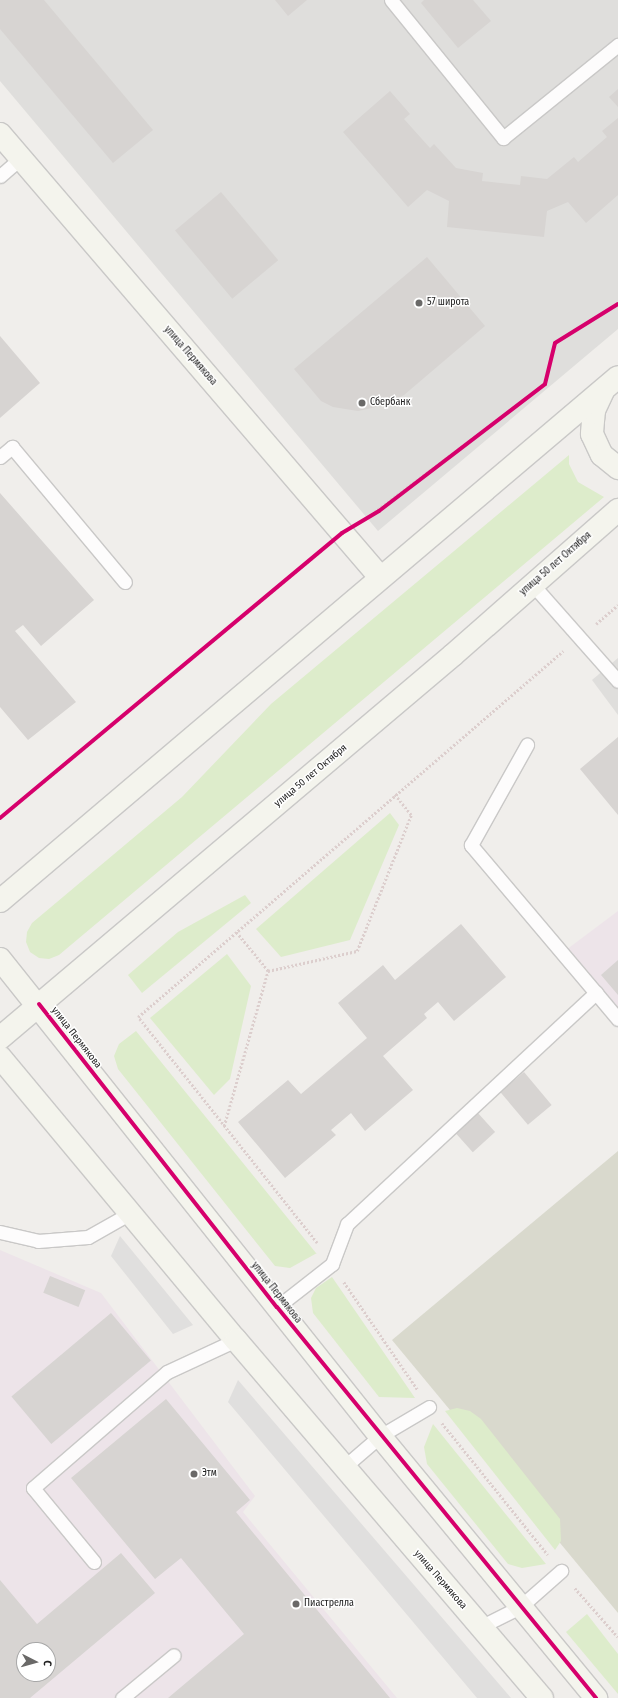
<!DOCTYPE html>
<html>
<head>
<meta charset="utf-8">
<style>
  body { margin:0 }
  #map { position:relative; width:618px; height:1698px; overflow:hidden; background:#f0eeeb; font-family:"Fira Sans Condensed",sans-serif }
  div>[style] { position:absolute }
  .residential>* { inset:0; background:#dfdedc }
  .industrial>* { inset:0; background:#ede4e9 }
  .construction>* { inset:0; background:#d9d9cd }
  .grass>* { inset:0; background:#ddeccb }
  .parking>* { inset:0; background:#e0dfde }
  .building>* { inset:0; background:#d7d4d2; transform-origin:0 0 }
  .path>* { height:2.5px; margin-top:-1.25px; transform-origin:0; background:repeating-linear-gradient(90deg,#dccecd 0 2px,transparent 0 4px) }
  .roads { filter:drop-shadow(1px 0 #c9c8c7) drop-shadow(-1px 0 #c9c8c7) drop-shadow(0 1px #c9c8c7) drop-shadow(0 -1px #c9c8c7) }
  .lane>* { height:13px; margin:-6.5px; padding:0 6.5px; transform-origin:6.5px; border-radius:6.5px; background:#fdfcfc }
  .secondary>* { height:22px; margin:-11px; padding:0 11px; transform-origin:11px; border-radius:11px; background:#f4f4ed }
  .cycleway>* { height:4px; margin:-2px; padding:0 2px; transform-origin:2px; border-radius:2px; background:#d6006c }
  .dots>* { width:11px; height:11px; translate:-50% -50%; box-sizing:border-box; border:2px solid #fff; border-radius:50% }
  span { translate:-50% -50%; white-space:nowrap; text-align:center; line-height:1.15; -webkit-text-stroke:3px #fff; paint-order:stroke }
  .poi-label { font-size:10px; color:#222 }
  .left { translate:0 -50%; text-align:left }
  .street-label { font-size:10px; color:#222 }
  .north { position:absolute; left:16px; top:1642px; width:40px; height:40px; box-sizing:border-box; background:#fff; border:1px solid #a7a7a7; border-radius:50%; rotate:96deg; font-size:11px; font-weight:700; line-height:16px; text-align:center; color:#222 }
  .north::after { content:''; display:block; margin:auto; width:14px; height:18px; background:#6a6968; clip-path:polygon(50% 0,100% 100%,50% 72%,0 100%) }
</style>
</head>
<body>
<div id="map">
  <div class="residential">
    <i style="clip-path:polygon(0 0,618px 0,618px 329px,378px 531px,0 81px)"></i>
    <i style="clip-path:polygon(618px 658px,618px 715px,592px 680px)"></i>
  </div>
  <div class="industrial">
    <i style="clip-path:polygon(618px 911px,618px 1012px,566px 950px)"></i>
    <i style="clip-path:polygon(evenodd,0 1250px,101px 1293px,255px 1496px,243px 1512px,397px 1698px,0 1698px,0 1250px,24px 1650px,48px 1650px,48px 1674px,24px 1674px,24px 1650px)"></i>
  </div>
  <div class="construction">
    <i style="clip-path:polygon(618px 1151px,618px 1613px,392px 1340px)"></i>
  </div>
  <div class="grass">
    <i style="clip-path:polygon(569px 455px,569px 464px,578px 482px,604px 497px,59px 955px,49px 959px,39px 958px,30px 952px,26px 942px,27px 932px,32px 923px,182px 797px,271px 704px)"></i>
    <i style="clip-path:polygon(390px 813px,399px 825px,350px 940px,281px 957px,256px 929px)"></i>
    <i style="clip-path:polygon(245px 895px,251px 903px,142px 993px,128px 975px,178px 932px)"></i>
    <i style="clip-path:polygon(227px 954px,251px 986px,230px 1079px,214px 1095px,150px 1018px)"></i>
    <i style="clip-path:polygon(136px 1031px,316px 1253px,317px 1253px,290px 1268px,275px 1266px,118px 1069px,114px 1056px,119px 1044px)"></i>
    <i style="clip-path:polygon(332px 1277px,415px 1398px,379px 1397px,313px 1313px,311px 1298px,316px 1288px)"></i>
    <i style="clip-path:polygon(457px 1408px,470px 1411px,481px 1419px,560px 1519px,561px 1541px,555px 1550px,445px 1411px)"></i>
    <i style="clip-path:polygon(433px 1424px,546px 1564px,522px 1568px,508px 1564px,427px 1464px,424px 1447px)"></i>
    <i style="clip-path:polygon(587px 1614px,618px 1654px,618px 1694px,566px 1632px)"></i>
  </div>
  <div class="parking">
    <i style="clip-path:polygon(120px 1236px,193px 1325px,173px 1334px,111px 1256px)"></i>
    <i style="clip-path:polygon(238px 1380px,511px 1698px,477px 1698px,228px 1402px)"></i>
  </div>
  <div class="building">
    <i style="clip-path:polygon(0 0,44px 0,153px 130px,113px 163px,0 29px)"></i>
    <i style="clip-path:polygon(275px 0,307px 0,288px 16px)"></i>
    <i style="clip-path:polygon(424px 0,473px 0,491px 21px,458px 48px,421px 3px)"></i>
    <i style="clip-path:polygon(618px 89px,618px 107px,609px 97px)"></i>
    <i style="clip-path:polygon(390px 91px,410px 114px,404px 119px,430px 148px,434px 144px,456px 168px,483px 173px,482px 181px,520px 185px,521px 176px,547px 179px,574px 157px,578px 162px,607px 137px,602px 131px,618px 118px,618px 195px,586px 223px,568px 202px,547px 211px,544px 237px,447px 227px,449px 201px,427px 190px,408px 207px,343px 132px)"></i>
    <i style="left:221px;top:192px;width:89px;height:60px;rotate:50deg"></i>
    <i style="clip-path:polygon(427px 257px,485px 326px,404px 395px,385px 405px,358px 411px,333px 407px,321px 401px,294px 369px)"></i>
    <i style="clip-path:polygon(0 336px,40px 383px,0 418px)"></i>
    <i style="clip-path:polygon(0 493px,94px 600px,41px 646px,23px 625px,15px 631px,76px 702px,28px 740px,0 707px)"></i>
    <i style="clip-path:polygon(618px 737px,618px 815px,580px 769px)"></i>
    <i style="clip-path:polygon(461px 924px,506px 977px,454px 1021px,438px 1002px,424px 1014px,427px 1018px,383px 1056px,413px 1090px,365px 1131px,351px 1113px,331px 1130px,336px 1135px,285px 1178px,238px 1122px,288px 1080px,301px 1094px,367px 1038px,338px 1003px,383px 965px,395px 980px)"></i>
    <i style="clip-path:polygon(618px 960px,618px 995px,601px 975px)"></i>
    <i style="left:524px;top:1072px;width:43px;height:31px;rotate:50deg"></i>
    <i style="left:477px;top:1112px;width:27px;height:30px;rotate:48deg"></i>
    <i style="left:50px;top:1276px;width:38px;height:18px;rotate:22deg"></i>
    <i style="left:111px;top:1313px;width:62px;height:130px;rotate:50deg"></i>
    <i style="clip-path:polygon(166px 1399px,250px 1500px,236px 1512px,390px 1698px,168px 1698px,244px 1634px,181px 1558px,155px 1579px,71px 1478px)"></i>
    <i style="clip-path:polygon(evenodd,121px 1553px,155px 1593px,30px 1698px,0 1698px,0 1580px,37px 1624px,121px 1553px,24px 1650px,48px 1650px,48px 1674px,24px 1674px,24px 1650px)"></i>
  </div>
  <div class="path">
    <i style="left:365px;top:519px;width:225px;rotate:-36.9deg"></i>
    <i style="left:596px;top:624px;width:29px;rotate:-41deg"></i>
    <i style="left:0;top:818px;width:419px;rotate:-39.8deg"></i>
    <i style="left:268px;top:971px;width:91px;rotate:-12.7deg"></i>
    <i style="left:357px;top:951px;width:146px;rotate:-68.3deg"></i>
    <i style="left:411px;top:815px;width:26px;rotate:-129deg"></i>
    <i style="left:224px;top:1126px;width:161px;rotate:-74.2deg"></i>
    <i style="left:268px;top:971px;width:50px;rotate:-129.4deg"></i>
    <i style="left:317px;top:1243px;width:288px;rotate:-128.4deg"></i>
    <i style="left:138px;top:1017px;width:561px;rotate:-40.73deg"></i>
    <i style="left:344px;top:1282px;width:131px;rotate:55.6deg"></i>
    <i style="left:442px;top:1423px;width:169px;rotate:51.2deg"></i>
    <i style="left:575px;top:1588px;width:65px;rotate:48.7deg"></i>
  </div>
  <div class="roads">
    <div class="lane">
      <i style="left:391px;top:0;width:178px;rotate:50.9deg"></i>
      <i style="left:503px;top:138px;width:148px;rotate:-39deg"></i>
      <i style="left:0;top:176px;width:28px;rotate:-41deg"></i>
      <i style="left:0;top:457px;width:16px;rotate:-40deg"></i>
      <i style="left:12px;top:447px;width:176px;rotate:50.1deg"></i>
      <i style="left:533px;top:585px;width:128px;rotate:48.5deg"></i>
      <i style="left:596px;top:993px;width:34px;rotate:50deg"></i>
      <i style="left:0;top:1232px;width:39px;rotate:13deg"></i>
      <i style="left:38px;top:1241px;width:50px;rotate:-4.6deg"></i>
      <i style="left:88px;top:1237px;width:51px;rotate:-29.6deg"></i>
      <i style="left:277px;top:1307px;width:70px;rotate:-38deg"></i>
      <i style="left:332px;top:1264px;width:43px;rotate:-69.4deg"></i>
      <i style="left:347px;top:1224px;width:340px;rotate:-42.9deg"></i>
      <i style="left:596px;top:993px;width:194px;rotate:-130.2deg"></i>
      <i style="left:471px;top:845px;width:115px;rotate:-60.8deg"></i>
      <i style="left:344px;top:1467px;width:48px;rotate:-40.7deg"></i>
      <i style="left:380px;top:1436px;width:57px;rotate:-30.6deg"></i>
      <i style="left:94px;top:1562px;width:96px;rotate:-129.5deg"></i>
      <i style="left:33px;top:1488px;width:177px;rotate:-40.9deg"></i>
      <i style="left:167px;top:1372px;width:76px;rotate:-24.9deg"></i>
      <i style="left:480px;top:1627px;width:45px;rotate:-26.6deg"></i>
      <i style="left:520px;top:1607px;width:55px;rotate:-41.3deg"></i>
      <i style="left:122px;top:1698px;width:67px;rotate:-39.6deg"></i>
    </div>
    <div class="secondary">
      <i style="left:0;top:134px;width:584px;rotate:49.38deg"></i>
      <i style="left:603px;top:391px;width:21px;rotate:115deg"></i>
      <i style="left:594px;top:410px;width:24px;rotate:95deg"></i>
      <i style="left:592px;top:434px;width:23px;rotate:65deg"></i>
      <i style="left:602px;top:455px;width:21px;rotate:39deg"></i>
      <i style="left:0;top:901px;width:810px;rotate:-40.29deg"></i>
      <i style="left:0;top:959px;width:610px;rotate:51.46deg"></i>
      <i style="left:380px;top:1436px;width:340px;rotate:50.5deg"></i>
      <i style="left:0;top:1038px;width:593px;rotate:-40.21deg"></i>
      <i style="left:453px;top:655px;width:220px;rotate:-41.3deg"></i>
      <i style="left:0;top:1057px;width:368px;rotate:50.2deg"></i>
      <i style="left:236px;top:1340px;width:471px;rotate:49.5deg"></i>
    </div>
  </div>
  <div class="cycleway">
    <i style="left:0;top:818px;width:445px;rotate:-39.8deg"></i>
    <i style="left:342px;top:533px;width:43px;rotate:-30.7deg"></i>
    <i style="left:379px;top:511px;width:209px;rotate:-37.4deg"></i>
    <i style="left:545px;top:384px;width:42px;rotate:-76.3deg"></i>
    <i style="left:555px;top:343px;width:74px;rotate:-31.8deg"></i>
    <i style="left:39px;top:1004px;width:385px;rotate:51.9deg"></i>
    <i style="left:277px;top:1307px;width:505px;rotate:50.79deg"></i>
  </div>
  <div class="dots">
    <i style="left:419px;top:303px;background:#6a6968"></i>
    <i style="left:362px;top:403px;background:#6a6968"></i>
    <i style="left:194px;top:1474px;background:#6a6968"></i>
    <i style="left:296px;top:1604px;background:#6a6968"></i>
  </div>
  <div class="poi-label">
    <span class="left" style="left:427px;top:303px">57 широта</span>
    <span class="left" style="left:370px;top:403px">Сбербанк</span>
    <span class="left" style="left:202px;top:1474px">Этм</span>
    <span class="left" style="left:304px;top:1604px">Пиастрелла</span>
  </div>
  <div class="street-label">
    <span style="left:190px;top:356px;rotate:49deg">улица Пермякова</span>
    <span style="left:556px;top:564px;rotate:-41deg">улица 50 лет Октября</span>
    <span style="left:311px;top:776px;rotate:-40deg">улица 50 лет Октября</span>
    <span style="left:76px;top:1038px;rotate:52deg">улица Пермякова</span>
    <span style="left:276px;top:1293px;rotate:52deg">улица Пермякова</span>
    <span style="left:440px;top:1580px;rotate:49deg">улица Пермякова</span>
  </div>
  <div class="north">С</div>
</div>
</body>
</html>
